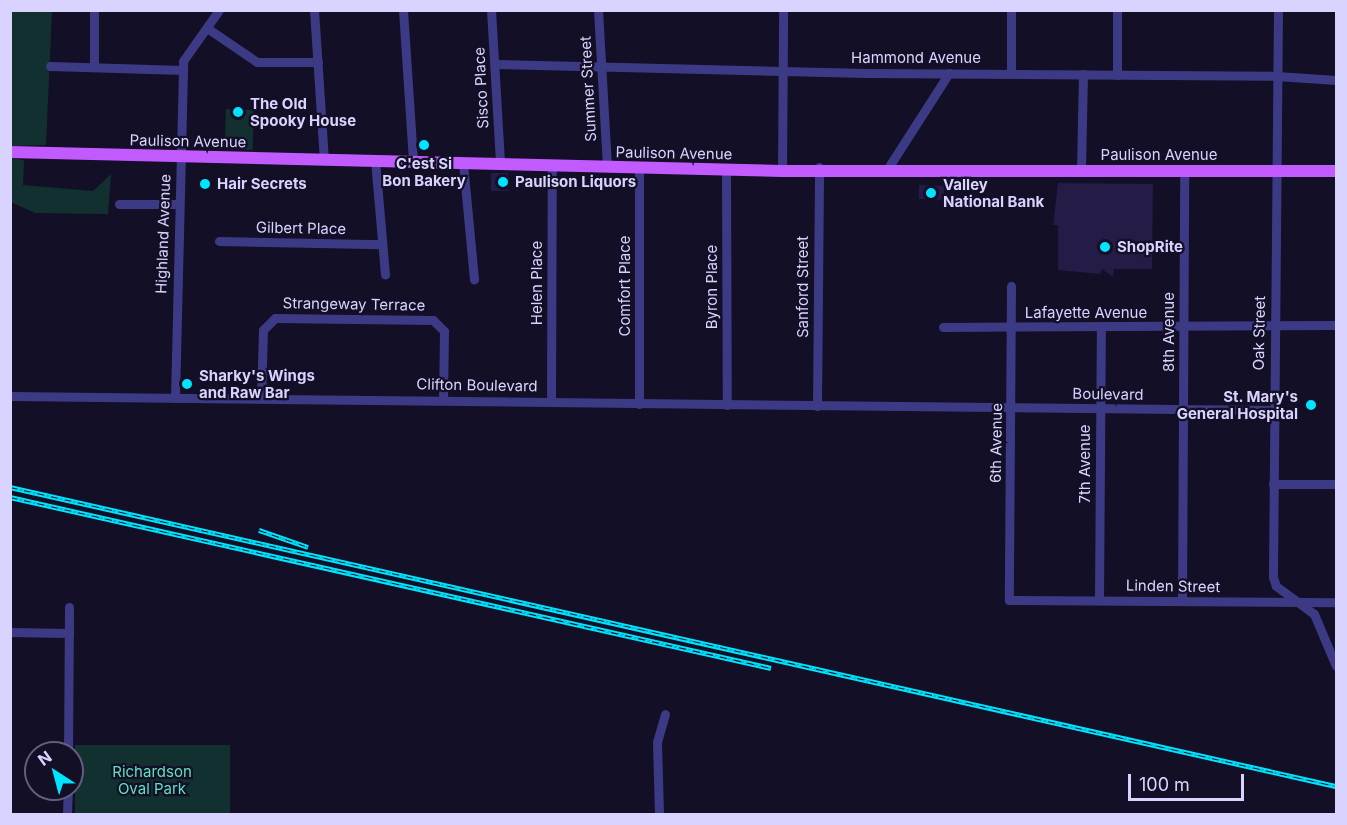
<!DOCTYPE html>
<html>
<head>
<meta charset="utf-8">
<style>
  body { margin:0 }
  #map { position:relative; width:1347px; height:825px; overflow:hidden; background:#130f26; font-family:Inter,sans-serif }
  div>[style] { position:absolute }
  .green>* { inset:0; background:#12302f; transform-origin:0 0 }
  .building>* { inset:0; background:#241b47; transform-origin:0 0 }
  .minor>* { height:9px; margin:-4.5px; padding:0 4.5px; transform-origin:4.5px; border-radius:4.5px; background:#3d3a85 }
  .major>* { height:12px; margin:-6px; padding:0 6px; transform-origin:6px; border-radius:6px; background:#c25bff }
  .rail>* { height:4.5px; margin-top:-2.25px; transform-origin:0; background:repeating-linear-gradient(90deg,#130f26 0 7px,#00e5ff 0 14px); box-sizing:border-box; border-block:2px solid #00e5ff }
  .dots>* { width:16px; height:16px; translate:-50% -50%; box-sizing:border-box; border:3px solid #130f26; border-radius:50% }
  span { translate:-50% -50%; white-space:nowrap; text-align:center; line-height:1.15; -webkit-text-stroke:4.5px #130f26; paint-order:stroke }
  .street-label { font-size:15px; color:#d9d4ff }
  .poi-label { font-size:15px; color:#d9d4ff; font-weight:700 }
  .left { translate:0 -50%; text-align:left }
  .right { translate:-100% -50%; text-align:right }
  .park-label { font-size:15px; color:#5fe0c0 }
  .frame { position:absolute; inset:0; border:12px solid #d9d4ff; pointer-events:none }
  .north { position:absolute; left:24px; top:741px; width:60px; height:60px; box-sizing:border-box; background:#130f26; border:2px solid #625e7d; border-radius:50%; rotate:324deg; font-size:16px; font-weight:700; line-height:24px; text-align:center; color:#d9d4ff }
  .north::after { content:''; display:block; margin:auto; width:21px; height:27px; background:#00e5ff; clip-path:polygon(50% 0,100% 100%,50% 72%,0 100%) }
  .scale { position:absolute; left:1128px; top:774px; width:116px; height:27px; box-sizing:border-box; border:3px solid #d9d4ff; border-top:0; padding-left:8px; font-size:18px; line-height:21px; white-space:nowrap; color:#d9d4ff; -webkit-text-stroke:4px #130f26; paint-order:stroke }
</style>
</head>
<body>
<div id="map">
  <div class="green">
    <i style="clip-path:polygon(10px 11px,52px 11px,46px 145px,11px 146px)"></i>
    <i style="left:226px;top:109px;width:28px;height:40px;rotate:2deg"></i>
    <i style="clip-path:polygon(10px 158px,24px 160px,23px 185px,93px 191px,111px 174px,108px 214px,35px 213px,11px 202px)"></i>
    <i style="left:75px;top:745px;width:155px;height:69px"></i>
  </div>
  <div class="building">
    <i style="left:491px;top:173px;width:17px;height:18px"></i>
    <i style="clip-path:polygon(1058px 183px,1153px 184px,1152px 269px,1114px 269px,1113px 277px,1102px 269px,1100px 274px,1058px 270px,1058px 225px,1053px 225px)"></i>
    <i style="left:919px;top:185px;width:25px;height:14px;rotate:2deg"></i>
  </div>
  <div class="minor">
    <i style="left:314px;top:10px;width:149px;rotate:86.2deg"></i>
    <i style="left:403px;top:10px;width:152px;rotate:86.2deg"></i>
    <i style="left:491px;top:10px;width:153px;rotate:86.6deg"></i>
    <i style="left:598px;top:10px;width:157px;rotate:86.7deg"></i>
    <i style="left:1278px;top:10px;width:567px;rotate:90.51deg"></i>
    <i style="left:1273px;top:577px;width:9px;rotate:72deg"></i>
    <i style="left:1276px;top:586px;width:47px;rotate:36.4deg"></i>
    <i style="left:1314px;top:614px;width:56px;rotate:67.1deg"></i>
    <i style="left:207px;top:28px;width:60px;rotate:34.2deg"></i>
    <i style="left:257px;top:62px;width:61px"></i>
    <i style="left:495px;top:64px;width:371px;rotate:1.4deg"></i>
    <i style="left:866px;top:73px;width:411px;rotate:0.4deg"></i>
    <i style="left:1277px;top:76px;width:59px;rotate:3.9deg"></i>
    <i style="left:50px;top:66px;width:133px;rotate:1.7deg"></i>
    <i style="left:94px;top:67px;width:57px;rotate:-90deg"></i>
    <i style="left:1011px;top:72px;width:62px;rotate:-90deg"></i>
    <i style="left:1117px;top:75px;width:65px;rotate:-90deg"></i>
    <i style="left:375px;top:160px;width:115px;rotate:85deg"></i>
    <i style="left:463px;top:163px;width:117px;rotate:84.6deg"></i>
    <i style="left:888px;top:168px;width:113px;rotate:-57.3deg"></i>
    <i style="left:1081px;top:169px;width:95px;rotate:-88.8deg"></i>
    <i style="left:726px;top:170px;width:235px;rotate:89.8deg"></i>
    <i style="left:782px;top:171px;width:161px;rotate:-89.6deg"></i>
    <i style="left:119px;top:204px;width:59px"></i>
    <i style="left:219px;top:241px;width:163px;rotate:1.1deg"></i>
    <i style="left:1011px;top:286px;width:314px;rotate:90.4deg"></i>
    <i style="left:1009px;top:600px;width:327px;rotate:0.4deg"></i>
    <i style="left:943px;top:327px;width:393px;rotate:-0.3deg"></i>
    <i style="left:10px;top:396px;width:1263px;rotate:0.64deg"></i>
    <i style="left:175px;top:398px;width:337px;rotate:-88.6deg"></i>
    <i style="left:183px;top:61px;width:62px;rotate:-54.8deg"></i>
    <i style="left:261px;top:398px;width:68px;rotate:-88.3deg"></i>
    <i style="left:263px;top:330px;width:17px;rotate:-45deg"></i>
    <i style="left:275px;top:318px;width:158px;rotate:0.7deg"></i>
    <i style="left:433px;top:320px;width:16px;rotate:45deg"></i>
    <i style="left:444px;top:331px;width:68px;rotate:90.8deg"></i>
    <i style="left:551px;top:402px;width:237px;rotate:-89.8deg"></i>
    <i style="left:639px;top:404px;width:236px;rotate:-90deg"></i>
    <i style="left:817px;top:406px;width:239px;rotate:-89.5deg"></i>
    <i style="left:1273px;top:484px;width:63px"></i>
    <i style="left:1099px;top:600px;width:272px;rotate:-89.6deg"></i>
    <i style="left:1182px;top:601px;width:431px;rotate:-89.7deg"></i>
    <i style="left:10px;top:632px;width:59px;rotate:1deg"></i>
    <i style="left:68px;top:753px;width:146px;rotate:-89.6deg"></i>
    <i style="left:67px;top:814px;width:25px;rotate:-88deg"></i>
    <i style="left:659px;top:814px;width:72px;rotate:-91.6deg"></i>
    <i style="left:657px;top:742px;width:29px;rotate:-74deg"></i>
  </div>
  <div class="major">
    <i style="left:10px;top:152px;width:772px;rotate:1.41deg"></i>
    <i style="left:782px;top:171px;width:554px"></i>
  </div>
  <div class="rail">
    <i style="left:10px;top:487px;width:1359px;rotate:12.71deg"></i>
    <i style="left:10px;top:497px;width:780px;rotate:12.66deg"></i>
    <i style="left:259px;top:530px;width:52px;rotate:19.1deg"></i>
  </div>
  <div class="dots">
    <i style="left:238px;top:112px;background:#00e5ff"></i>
    <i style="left:424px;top:145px;background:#00e5ff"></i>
    <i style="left:503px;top:182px;background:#00e5ff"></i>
    <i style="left:205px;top:184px;background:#00e5ff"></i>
    <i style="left:931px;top:193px;background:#00e5ff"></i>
    <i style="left:1105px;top:247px;background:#00e5ff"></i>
    <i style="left:187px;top:384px;background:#00e5ff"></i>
    <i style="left:1311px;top:405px;background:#00e5ff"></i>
  </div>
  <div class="street-label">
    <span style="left:916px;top:58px">Hammond Avenue</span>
    <span style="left:481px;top:88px;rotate:-93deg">Sisco Place</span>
    <span style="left:588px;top:89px;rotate:-93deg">Summer Street</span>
    <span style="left:188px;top:141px;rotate:1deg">Paulison Avenue</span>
    <span style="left:674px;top:153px;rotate:1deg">Paulison Avenue</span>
    <span style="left:1159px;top:155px">Paulison Avenue</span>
    <span style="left:301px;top:228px;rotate:1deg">Gilbert Place</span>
    <span style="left:163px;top:234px;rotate:-88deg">Highland Avenue</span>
    <span style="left:537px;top:283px;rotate:-90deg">Helen Place</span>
    <span style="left:625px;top:286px;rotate:-90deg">Comfort Place</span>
    <span style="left:712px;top:287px;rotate:-90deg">Byron Place</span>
    <span style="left:803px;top:287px;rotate:-90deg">Sanford Street</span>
    <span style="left:354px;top:304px;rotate:1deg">Strangeway Terrace</span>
    <span style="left:1086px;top:313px">Lafayette Avenue</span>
    <span style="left:1169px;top:332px;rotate:-90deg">8th Avenue</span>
    <span style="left:1259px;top:333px;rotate:-89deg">Oak Street</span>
    <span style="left:477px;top:385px;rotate:1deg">Clifton Boulevard</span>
    <span style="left:1108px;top:394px;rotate:1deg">Boulevard</span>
    <span style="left:996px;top:443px;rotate:-89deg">6th Avenue</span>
    <span style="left:1085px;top:464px;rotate:-90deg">7th Avenue</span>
    <span style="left:1173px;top:586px;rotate:1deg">Linden Street</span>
  </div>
  <div class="poi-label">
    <span class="left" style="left:250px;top:112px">The Old<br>Spooky House</span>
    <span style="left:424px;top:172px">C'est Si<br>Bon Bakery</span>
    <span class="left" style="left:515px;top:182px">Paulison Liquors</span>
    <span class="left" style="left:217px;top:184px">Hair Secrets</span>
    <span class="left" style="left:943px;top:193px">Valley<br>National Bank</span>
    <span class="left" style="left:1117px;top:247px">ShopRite</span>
    <span class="left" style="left:199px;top:384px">Sharky's Wings<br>and Raw Bar</span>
    <span class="right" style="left:1298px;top:405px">St. Mary's<br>General Hospital</span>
  </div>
  <div class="park-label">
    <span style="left:152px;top:780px">Richardson<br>Oval Park</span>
  </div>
  <div class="frame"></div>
  <div class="north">N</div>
  <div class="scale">100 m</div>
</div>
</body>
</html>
